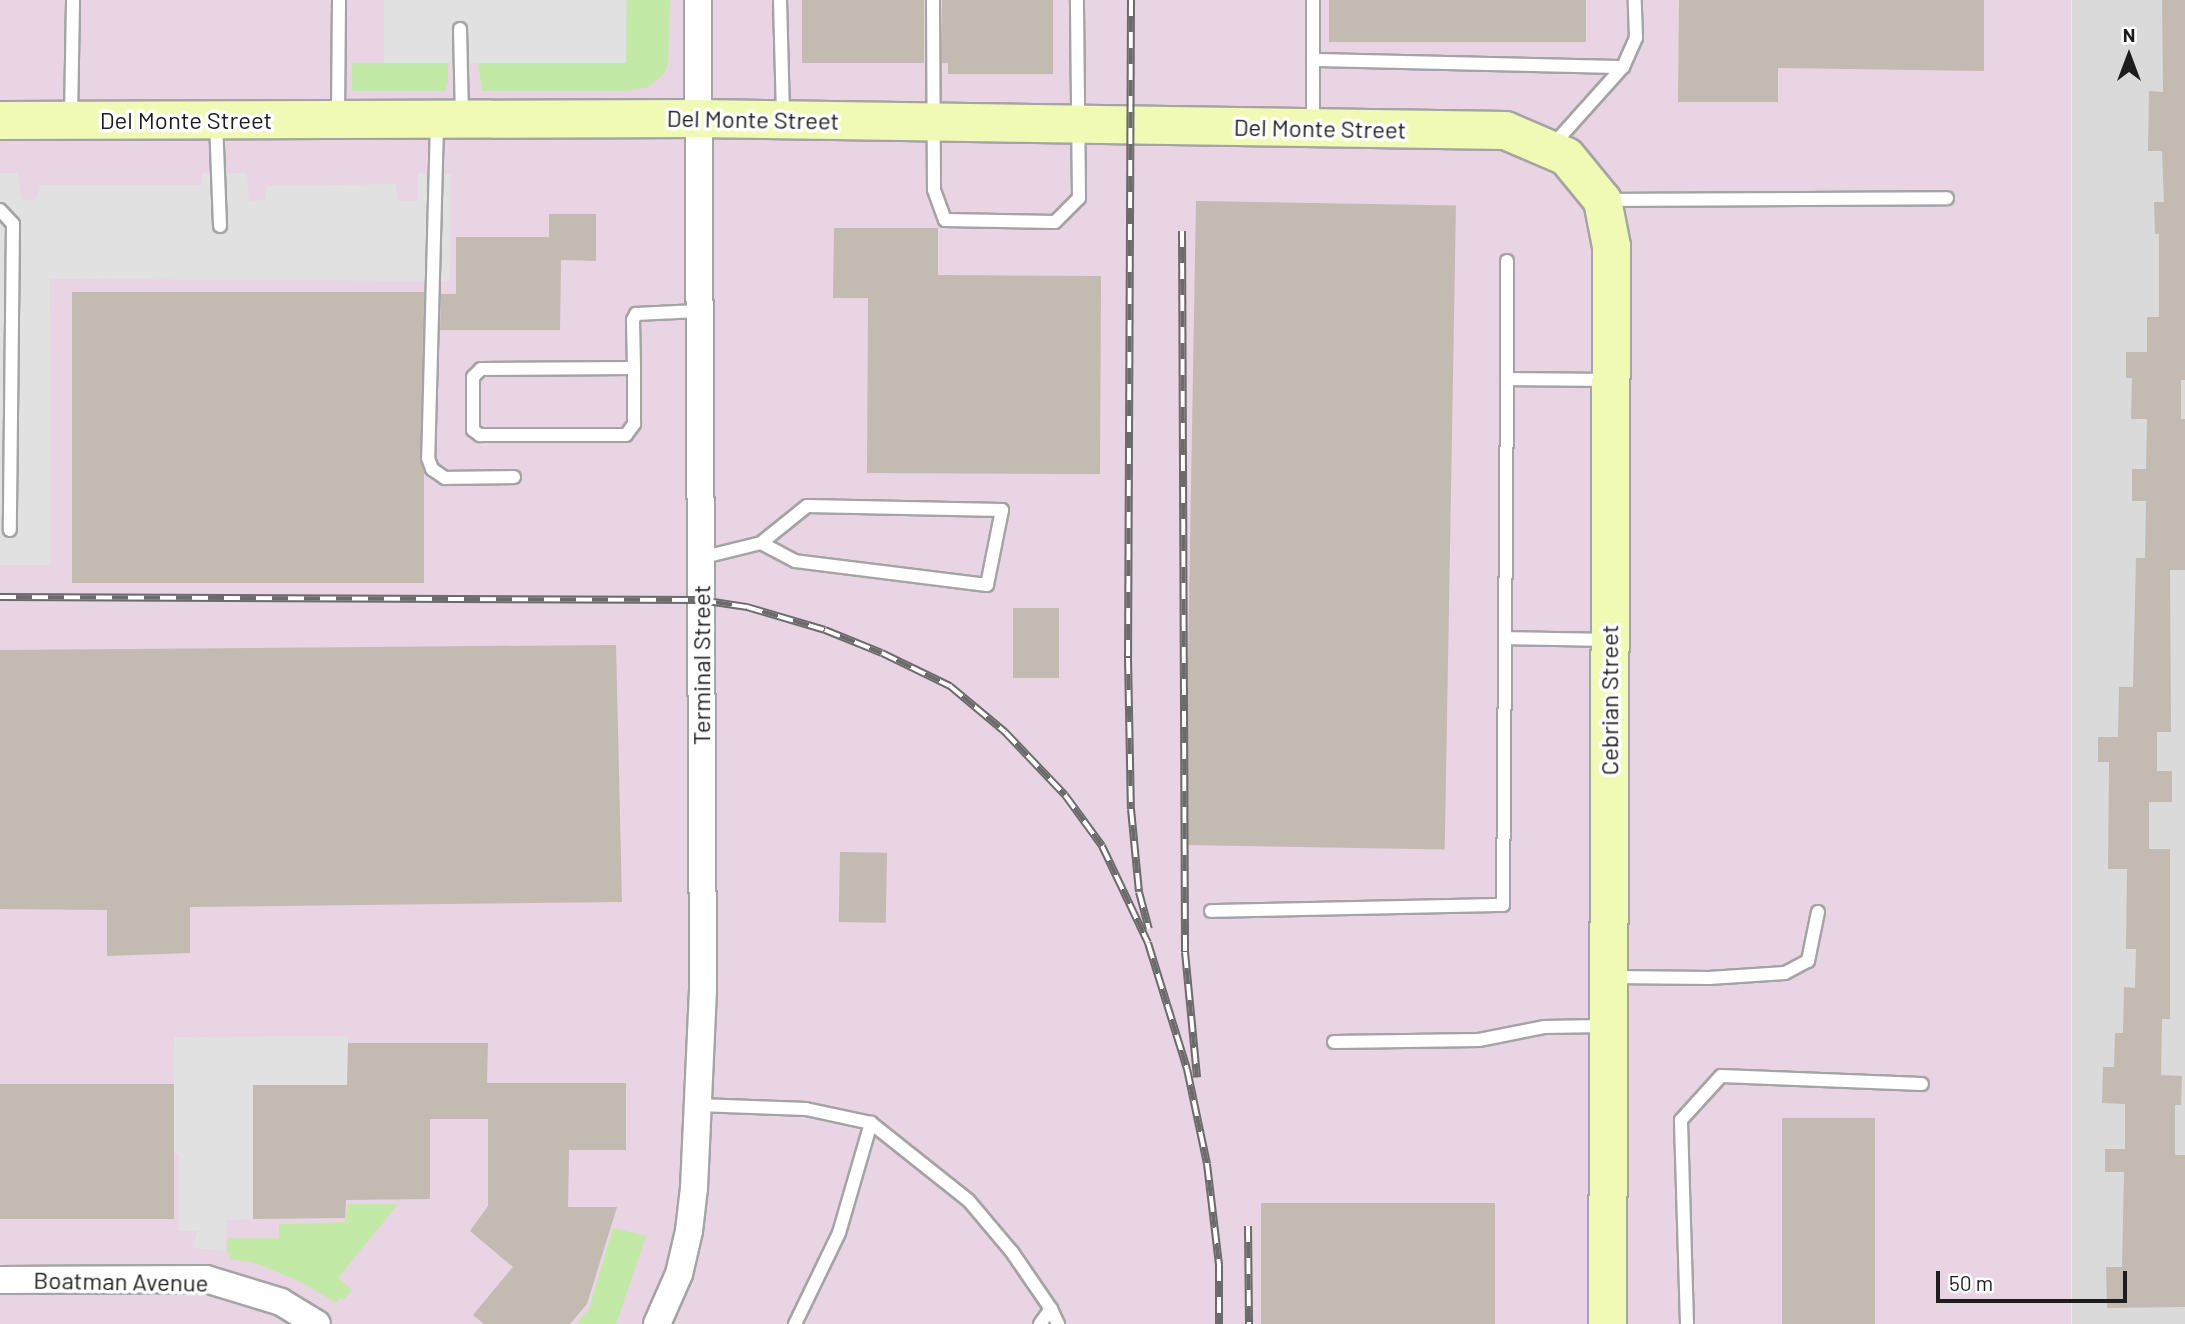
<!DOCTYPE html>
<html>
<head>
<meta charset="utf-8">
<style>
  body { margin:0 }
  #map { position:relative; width:2185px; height:1324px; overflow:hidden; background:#eeebe3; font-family:Barlow,sans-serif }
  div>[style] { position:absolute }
  .residential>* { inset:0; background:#dbdada; transform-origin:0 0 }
  .industrial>* { inset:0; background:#e8d4e3; transform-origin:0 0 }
  .grass>* { inset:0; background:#c3e9a7 }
  .parking>* { inset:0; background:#e1e1e1; transform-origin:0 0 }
  .building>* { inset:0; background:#c3bab2; transform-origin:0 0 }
  .roads { filter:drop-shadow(2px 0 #a4a4a4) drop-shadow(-2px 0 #a4a4a4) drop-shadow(0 2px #a4a4a4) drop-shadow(0 -2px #a4a4a4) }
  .lane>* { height:12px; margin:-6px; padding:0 6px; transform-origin:6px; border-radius:6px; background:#fff }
  .street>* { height:26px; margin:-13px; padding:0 13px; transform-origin:13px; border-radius:13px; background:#fff }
  .secondary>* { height:37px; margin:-18.5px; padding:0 18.5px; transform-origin:18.5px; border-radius:18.5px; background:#f1fab5 }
  .rail>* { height:8px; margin-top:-4px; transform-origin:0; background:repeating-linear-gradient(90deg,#fff 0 16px,#6b6b6b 0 32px); box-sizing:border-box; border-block:2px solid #6b6b6b }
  span { translate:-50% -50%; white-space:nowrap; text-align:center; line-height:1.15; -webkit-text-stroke:7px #fff; paint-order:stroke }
  .street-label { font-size:24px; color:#1d1d1d }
  .north { position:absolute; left:2094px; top:21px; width:70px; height:70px; -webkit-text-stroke:5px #fff; paint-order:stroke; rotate:0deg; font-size:19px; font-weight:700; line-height:28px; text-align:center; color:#1d1d1d }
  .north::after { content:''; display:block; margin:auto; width:24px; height:32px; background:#1d1d1d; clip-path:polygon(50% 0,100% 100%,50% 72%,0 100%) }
  .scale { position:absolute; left:1936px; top:1271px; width:191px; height:32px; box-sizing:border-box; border:4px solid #1d1d1d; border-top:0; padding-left:9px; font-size:21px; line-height:24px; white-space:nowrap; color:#1d1d1d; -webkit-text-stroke:5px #fff; paint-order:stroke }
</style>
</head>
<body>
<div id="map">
  <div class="residential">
    <i style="left:2072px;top:0;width:113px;height:1324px"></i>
  </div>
  <div class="industrial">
    <i style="left:0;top:0;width:2071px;height:1324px"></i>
  </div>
  <div class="grass">
    <i style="clip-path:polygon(627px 0,670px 0,668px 64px,664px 74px,648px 87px,626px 91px,482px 91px,478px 63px,626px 62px)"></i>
    <i style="clip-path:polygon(352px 63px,448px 63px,448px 83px,445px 91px,352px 91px)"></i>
    <i style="clip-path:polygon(348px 1204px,398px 1204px,338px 1278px,352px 1290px,343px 1300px,339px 1298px,336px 1303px,299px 1281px,252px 1262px,229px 1259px,230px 1253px,227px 1253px,228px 1238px,279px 1238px,279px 1224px,345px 1222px)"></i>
    <i style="clip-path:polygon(613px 1228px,646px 1236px,616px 1324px,576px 1324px,589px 1309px)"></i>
  </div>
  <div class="parking">
    <i style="left:384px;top:0;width:242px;height:63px"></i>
    <i style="clip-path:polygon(0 173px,18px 173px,21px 199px,33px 200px,38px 198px,38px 185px,202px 185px,202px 173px,247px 173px,249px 201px,265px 200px,266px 186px,396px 184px,397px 201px,418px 201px,418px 173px,451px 174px,450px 281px,50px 279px,51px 565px,0 565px)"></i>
    <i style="clip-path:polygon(348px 1036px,347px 1085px,253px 1085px,253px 1219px,227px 1220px,225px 1251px,193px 1248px,197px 1231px,179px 1231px,179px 1155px,173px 1151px,174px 1037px)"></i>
  </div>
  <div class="building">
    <i style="left:802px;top:0;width:122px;height:63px"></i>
    <i style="clip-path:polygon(942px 0,1053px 0,1053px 74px,948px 74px,948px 63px,942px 63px)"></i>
    <i style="left:1329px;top:0;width:257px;height:42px"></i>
    <i style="clip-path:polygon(1679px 0,1984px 0,1984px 71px,1778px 68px,1778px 102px,1678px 102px)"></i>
    <i style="clip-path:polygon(2162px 0,2185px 0,2185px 380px,2181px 380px,2181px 419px,2185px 419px,2185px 570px,2170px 570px,2171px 732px,2157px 732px,2157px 771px,2172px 771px,2172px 802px,2149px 802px,2149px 849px,2170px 849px,2170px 1019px,2162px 1019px,2161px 1075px,2182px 1076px,2181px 1105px,2175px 1105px,2175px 1155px,2185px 1155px,2185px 1307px,2107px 1308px,2106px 1267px,2122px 1267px,2124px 1172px,2105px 1172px,2105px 1149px,2125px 1149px,2125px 1104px,2102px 1103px,2103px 1067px,2114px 1067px,2115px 1033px,2123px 1033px,2124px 987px,2135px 988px,2136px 949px,2126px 949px,2127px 869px,2108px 869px,2109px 762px,2098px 762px,2098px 737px,2118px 737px,2119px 687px,2133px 687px,2136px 558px,2145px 558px,2146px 501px,2132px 501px,2132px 469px,2146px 469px,2147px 419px,2131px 419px,2132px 378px,2126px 378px,2126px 352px,2147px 352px,2147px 317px,2159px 317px,2159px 234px,2155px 234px,2154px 202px,2164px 202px,2162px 151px,2148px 151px,2149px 91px,2163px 92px)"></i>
    <i style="left:1196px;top:201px;width:260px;height:644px;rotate:1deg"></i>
    <i style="clip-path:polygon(549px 214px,596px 214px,596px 261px,561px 260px,560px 330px,440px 330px,441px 294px,456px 294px,456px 237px,549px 237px)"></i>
    <i style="clip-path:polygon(834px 228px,938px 228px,938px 275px,1101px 276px,1100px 474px,867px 473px,868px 298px,833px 298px)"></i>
    <i style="left:72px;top:292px;width:352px;height:291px"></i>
    <i style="left:1013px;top:608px;width:46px;height:70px"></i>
    <i style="clip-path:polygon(616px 645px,622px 902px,190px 907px,190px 953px,107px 956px,107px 910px,0 909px,0 650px)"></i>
    <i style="left:840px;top:852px;width:47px;height:70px;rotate:1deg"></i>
    <i style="clip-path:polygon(348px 1043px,488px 1043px,487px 1083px,626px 1083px,626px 1150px,569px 1150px,568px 1207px,617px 1207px,587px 1304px,570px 1324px,484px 1324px,473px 1315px,513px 1267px,470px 1231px,488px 1206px,488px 1119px,430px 1119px,430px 1199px,346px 1200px,345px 1218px,253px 1219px,253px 1085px,347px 1085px)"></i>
    <i style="left:0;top:1084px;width:174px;height:135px"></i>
    <i style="left:1782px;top:1118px;width:93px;height:206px"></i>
    <i style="left:1261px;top:1203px;width:234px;height:121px"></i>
  </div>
  <div class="roads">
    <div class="lane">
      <i style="left:780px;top:0;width:115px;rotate:88.5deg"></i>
      <i style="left:933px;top:0;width:190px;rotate:89.7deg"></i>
      <i style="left:934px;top:190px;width:32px;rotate:70deg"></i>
      <i style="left:945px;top:220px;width:110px;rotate:1deg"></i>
      <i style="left:1055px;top:222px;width:34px;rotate:-45deg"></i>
      <i style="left:1079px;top:198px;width:198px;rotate:-90.6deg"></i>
      <i style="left:1313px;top:0;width:126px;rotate:90deg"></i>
      <i style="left:460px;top:29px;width:86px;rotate:88.7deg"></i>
      <i style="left:1313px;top:60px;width:310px;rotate:1.3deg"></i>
      <i style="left:338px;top:116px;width:116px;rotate:-89.5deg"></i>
      <i style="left:71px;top:117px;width:117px;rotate:-89deg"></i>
      <i style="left:216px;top:121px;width:105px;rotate:87.8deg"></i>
      <i style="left:437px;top:123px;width:335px;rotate:91.5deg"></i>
      <i style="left:428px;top:458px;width:12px;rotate:70deg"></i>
      <i style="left:432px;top:469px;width:16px;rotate:35deg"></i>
      <i style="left:445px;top:478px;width:69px;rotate:-0.8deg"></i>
      <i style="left:1552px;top:146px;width:106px;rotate:-48.1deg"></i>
      <i style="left:1623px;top:67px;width:32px;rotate:-66deg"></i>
      <i style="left:1636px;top:38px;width:38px;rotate:-92deg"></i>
      <i style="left:1606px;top:200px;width:341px;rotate:-0.3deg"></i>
      <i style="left:0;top:210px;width:19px;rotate:47deg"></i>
      <i style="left:13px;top:224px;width:306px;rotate:90.6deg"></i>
      <i style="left:1507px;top:261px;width:118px;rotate:90deg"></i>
      <i style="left:1507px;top:379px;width:100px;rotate:0.6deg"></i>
      <i style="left:634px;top:368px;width:153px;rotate:179.6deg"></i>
      <i style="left:481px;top:369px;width:11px;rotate:135deg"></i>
      <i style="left:473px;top:377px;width:53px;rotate:90deg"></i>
      <i style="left:473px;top:430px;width:9px;rotate:36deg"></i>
      <i style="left:480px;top:435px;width:146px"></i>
      <i style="left:626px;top:435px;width:14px;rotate:-54deg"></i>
      <i style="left:634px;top:424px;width:56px;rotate:-90deg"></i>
      <i style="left:634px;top:368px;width:48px;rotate:-91.2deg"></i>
      <i style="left:633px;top:320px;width:7px;rotate:-63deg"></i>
      <i style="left:636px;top:314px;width:62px;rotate:-2.8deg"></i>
      <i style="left:700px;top:558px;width:63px;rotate:-13.8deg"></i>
      <i style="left:761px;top:543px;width:59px;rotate:-38.8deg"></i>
      <i style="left:807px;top:506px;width:195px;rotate:1.2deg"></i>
      <i style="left:1002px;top:510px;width:76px;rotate:101.3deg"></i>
      <i style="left:987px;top:585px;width:193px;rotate:-172.9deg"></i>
      <i style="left:795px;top:561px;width:38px;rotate:-152deg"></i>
      <i style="left:1505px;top:638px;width:101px;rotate:1.1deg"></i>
      <i style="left:1211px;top:911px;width:292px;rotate:-1.2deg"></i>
      <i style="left:1503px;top:905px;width:526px;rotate:-89.56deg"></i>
      <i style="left:1612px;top:977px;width:97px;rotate:0.6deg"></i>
      <i style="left:1709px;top:978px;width:76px;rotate:-3.8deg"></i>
      <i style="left:1785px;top:973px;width:26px;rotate:-28deg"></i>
      <i style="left:1808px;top:961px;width:50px;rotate:-78.5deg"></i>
      <i style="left:1334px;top:1042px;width:145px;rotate:-0.8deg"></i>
      <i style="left:1479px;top:1040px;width:66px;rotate:-11.3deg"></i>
      <i style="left:1544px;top:1027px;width:60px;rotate:-1deg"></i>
      <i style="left:698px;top:1105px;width:108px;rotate:2.1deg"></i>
      <i style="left:806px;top:1109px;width:66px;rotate:12.2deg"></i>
      <i style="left:871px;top:1123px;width:125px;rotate:38.5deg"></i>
      <i style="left:969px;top:1201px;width:67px;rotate:49.9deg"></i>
      <i style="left:1012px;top:1252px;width:69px;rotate:55.6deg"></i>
      <i style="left:1051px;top:1309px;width:17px;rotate:65deg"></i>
      <i style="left:795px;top:1324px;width:101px;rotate:-64.2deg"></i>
      <i style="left:839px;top:1233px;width:115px;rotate:-73.8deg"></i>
      <i style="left:1040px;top:1324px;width:19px;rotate:-54deg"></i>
      <i style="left:1687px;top:1324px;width:204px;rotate:-91.7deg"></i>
      <i style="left:1681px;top:1120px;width:59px;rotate:-47.7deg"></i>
      <i style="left:1721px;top:1076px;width:201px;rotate:2.3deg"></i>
    </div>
    <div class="street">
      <i style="left:0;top:1280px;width:206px;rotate:-0.3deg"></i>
      <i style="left:206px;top:1279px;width:78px;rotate:17deg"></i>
      <i style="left:281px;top:1302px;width:42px;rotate:31.4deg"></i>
      <i style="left:657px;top:1324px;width:55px;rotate:-66.3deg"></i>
      <i style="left:679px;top:1274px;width:44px;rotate:-76.9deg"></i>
      <i style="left:689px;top:1231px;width:43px;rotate:-83.4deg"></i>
      <i style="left:694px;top:1188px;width:199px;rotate:-87.4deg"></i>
      <i style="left:703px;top:989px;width:989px;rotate:-90.29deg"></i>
    </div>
    <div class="secondary">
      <i style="left:0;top:120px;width:697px;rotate:-0.16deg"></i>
      <i style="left:697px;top:118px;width:808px;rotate:0.85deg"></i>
      <i style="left:1505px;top:130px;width:66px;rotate:23.1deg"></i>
      <i style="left:1566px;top:156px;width:57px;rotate:50.7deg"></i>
      <i style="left:1602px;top:200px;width:47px;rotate:78.9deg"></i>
      <i style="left:1611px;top:246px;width:1078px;rotate:90.21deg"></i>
    </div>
  </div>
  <div class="rail">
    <i style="left:1131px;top:0;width:658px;rotate:90.26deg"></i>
    <i style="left:1128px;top:658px;width:151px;rotate:88.9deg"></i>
    <i style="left:1131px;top:809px;width:83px;rotate:84.5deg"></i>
    <i style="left:1139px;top:892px;width:38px;rotate:75deg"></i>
    <i style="left:1182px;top:231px;width:721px;rotate:89.76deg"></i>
    <i style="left:1185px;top:952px;width:126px;rotate:84.5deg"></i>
    <i style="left:0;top:597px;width:700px;rotate:0.25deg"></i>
    <i style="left:700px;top:600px;width:48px;rotate:8.5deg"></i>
    <i style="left:747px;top:607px;width:81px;rotate:16.4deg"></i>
    <i style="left:825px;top:630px;width:61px;rotate:22deg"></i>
    <i style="left:882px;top:653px;width:76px;rotate:25.9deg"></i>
    <i style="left:950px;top:686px;width:72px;rotate:39.9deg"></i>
    <i style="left:1005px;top:732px;width:87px;rotate:46.4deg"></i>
    <i style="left:1065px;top:795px;width:63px;rotate:54deg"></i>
    <i style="left:1102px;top:846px;width:107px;rotate:64.6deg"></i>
    <i style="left:1148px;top:943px;width:132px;rotate:72.8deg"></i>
    <i style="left:1187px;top:1069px;width:97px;rotate:78.1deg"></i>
    <i style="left:1207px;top:1164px;width:102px;rotate:83.2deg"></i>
    <i style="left:1219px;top:1265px;width:59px;rotate:90deg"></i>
    <i style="left:1248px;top:1226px;width:98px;rotate:89.4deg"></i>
  </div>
  <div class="street-label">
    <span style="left:753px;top:119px;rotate:1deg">Del Monte Street</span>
    <span style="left:186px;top:120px">Del Monte Street</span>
    <span style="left:1320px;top:128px;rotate:1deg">Del Monte Street</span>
    <span style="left:701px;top:665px;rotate:-90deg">Terminal Street</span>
    <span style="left:1609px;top:700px;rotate:-90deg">Cebrian Street</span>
    <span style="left:121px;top:1281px;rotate:1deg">Boatman Avenue</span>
  </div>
  <div class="north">N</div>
  <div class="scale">50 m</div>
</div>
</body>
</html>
